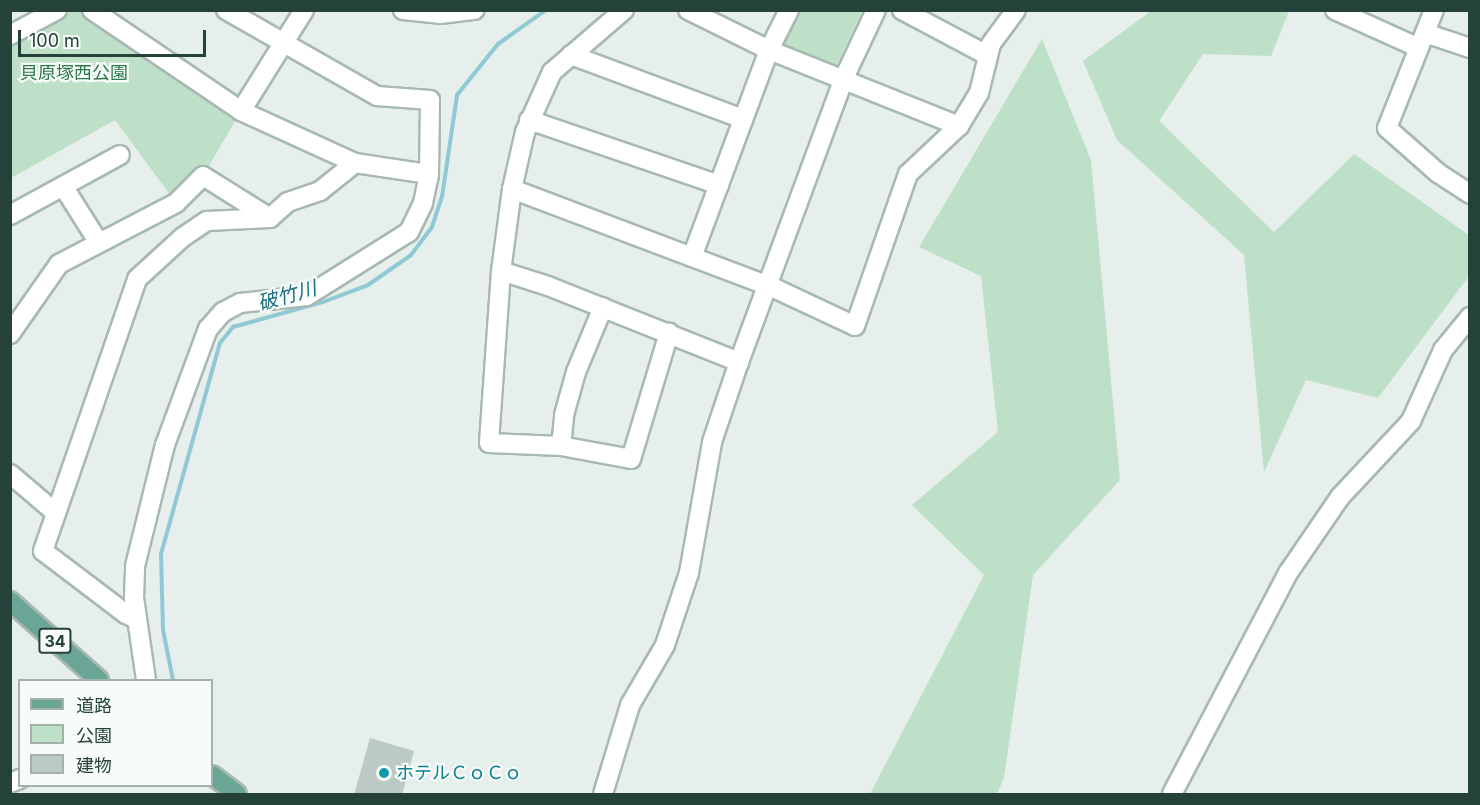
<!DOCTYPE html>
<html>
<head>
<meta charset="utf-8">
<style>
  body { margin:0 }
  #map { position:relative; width:1480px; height:805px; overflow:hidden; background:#e6efeb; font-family:Inter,"Noto Sans JP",sans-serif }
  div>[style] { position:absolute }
  .green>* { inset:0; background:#bfe0c8 }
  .stream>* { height:4px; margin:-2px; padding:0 2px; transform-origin:2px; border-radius:2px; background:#8ec9d4 }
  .building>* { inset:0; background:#bbcac4 }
  .roads { filter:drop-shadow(2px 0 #a8b8b2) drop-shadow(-2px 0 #a8b8b2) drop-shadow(0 2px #a8b8b2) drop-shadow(0 -2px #a8b8b2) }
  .minor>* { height:18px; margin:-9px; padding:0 9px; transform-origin:9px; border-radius:9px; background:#fff }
  .major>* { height:18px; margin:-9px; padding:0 9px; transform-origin:9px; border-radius:9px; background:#6aa596 }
  .dots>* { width:16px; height:16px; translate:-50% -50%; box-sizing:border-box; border:3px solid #f7fbf9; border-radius:50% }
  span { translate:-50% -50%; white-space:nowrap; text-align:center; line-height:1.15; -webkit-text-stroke:4.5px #f7fbf9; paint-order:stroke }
  .shield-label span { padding:2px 4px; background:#f7fbf9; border:2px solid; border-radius:4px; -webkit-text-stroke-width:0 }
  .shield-label { font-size:16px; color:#24423a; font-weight:700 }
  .park-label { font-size:18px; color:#2d7a4b }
  .culture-label { font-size:18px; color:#0d838f }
  .left { translate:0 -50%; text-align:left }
  .water-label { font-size:20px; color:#1c6f80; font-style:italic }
  .frame { position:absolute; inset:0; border:12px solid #24423a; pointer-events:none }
  .legend { position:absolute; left:18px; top:679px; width:195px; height:108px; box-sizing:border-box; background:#f7fbf9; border:2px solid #a3b1ad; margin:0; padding:8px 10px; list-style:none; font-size:18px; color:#24423a }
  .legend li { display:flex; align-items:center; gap:12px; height:30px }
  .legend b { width:30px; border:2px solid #a3b1ad }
  .scale { position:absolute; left:18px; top:30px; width:188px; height:27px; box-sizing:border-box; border:3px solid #24423a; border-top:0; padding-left:8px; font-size:18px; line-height:21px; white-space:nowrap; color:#24423a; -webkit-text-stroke:4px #f7fbf9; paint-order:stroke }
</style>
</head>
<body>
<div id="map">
  <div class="green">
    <i style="clip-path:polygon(56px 11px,100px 11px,241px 111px,203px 176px,176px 203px,115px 120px,11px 178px,10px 35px)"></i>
    <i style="clip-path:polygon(795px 11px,862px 11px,837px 65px,834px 67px,783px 49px,780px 42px)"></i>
    <i style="clip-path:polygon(1151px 11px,1289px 11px,1271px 56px,1203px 54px,1159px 121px,1274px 232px,1354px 154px,1469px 235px,1469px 276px,1378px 398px,1306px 380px,1264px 472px,1244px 255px,1117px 140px,1083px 61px)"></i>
    <i style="clip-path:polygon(1042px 39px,1091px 160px,1120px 480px,1033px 575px,1004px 778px,997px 794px,870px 794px,984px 575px,912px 505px,998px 432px,981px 276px,919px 247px)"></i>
  </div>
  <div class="stream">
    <i style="left:173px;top:680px;width:51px;rotate:-101.3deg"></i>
    <i style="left:163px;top:630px;width:76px;rotate:-91.5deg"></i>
    <i style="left:161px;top:554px;width:219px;rotate:-74.4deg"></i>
    <i style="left:220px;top:343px;width:21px;rotate:-51deg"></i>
    <i style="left:233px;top:327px;width:93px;rotate:-15.5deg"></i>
    <i style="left:323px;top:302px;width:48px;rotate:-20.7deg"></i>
    <i style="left:368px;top:285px;width:52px;rotate:-34.9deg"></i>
    <i style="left:411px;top:255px;width:35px;rotate:-53deg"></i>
    <i style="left:432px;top:227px;width:32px;rotate:-72deg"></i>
    <i style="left:442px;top:197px;width:103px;rotate:-81.6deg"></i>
    <i style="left:457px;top:95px;width:65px;rotate:-51.2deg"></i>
    <i style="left:498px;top:44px;width:59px;rotate:-35.3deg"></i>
  </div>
  <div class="building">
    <i style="clip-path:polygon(370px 738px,414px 751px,402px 795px,354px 795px)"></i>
  </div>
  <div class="roads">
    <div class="minor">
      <i style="left:92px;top:10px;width:180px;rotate:34.1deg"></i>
      <i style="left:241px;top:111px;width:125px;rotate:24.5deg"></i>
      <i style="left:355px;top:163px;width:75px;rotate:8.5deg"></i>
      <i style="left:403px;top:10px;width:37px;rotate:6deg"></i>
      <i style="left:440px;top:14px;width:35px;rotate:-7deg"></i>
      <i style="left:624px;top:10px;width:95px;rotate:139.3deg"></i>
      <i style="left:552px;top:72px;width:66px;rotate:114.2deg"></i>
      <i style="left:525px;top:132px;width:58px;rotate:102.8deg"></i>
      <i style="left:512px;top:189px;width:83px;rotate:97.6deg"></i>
      <i style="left:501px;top:271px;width:172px;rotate:94deg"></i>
      <i style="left:489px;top:443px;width:72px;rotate:2.4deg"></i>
      <i style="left:561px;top:446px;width:71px;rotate:10.5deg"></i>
      <i style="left:631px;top:459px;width:132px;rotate:-73.2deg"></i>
      <i style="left:688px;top:10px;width:90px;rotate:26.3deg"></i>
      <i style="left:769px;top:50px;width:205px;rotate:21.8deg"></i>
      <i style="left:902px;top:10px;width:96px;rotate:27.9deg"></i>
      <i style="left:1335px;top:10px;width:92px;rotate:24.3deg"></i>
      <i style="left:1434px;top:10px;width:127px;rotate:111.7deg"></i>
      <i style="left:1387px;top:128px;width:68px;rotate:41.4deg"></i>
      <i style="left:1438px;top:173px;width:38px;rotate:33deg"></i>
      <i style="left:1425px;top:33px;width:47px;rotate:18.4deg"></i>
      <i style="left:10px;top:35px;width:53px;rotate:-28deg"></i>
      <i style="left:571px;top:55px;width:184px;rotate:20.4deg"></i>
      <i style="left:241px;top:111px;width:119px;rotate:-58deg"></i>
      <i style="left:529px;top:120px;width:201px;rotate:18.9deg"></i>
      <i style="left:63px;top:186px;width:67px;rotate:57.7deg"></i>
      <i style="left:512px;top:189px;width:282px;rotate:20.7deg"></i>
      <i style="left:776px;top:289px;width:87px;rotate:25.1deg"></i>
      <i style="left:855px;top:326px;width:161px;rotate:-70.8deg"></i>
      <i style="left:908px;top:174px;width:70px;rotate:-43.3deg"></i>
      <i style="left:959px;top:126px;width:39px;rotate:-59deg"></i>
      <i style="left:979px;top:93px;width:50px;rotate:-76.2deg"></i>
      <i style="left:991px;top:44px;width:42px;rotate:-53.7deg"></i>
      <i style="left:10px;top:215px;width:125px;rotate:-28.6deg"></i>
      <i style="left:692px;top:257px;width:221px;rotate:-69.6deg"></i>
      <i style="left:769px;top:50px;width:45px;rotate:-63.4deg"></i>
      <i style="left:501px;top:271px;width:49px;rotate:17.7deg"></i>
      <i style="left:548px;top:286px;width:206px;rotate:21.7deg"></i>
      <i style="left:10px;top:334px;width:85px;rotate:-55deg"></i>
      <i style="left:59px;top:264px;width:132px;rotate:-27.5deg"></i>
      <i style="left:176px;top:203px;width:38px;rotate:-45deg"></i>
      <i style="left:203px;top:176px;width:79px;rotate:32.1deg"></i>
      <i style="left:561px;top:446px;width:31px;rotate:-84deg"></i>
      <i style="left:564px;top:415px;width:45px;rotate:-74.4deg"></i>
      <i style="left:576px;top:372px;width:70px;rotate:-67.4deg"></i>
      <i style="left:10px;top:474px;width:60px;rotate:40.3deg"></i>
      <i style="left:137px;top:619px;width:12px;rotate:-156deg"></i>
      <i style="left:126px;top:614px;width:104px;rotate:-142.8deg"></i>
      <i style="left:43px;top:551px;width:288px;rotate:-70.9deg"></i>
      <i style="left:137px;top:279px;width:62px;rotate:-42.4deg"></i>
      <i style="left:183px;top:237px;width:29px;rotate:-34deg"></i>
      <i style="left:207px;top:221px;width:63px;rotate:-2.7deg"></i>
      <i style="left:270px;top:218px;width:24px;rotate:-42deg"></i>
      <i style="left:288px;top:202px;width:34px;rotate:-19deg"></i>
      <i style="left:320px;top:191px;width:45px;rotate:-38.7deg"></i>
      <i style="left:146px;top:680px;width:83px;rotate:-98.3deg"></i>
      <i style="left:134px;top:598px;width:32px;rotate:-88deg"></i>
      <i style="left:135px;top:566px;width:125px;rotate:-76.1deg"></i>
      <i style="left:165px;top:445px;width:124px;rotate:-69.7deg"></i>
      <i style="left:208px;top:329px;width:23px;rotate:-49deg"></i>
      <i style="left:223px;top:312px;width:19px;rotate:-28deg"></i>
      <i style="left:240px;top:303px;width:67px;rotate:-6deg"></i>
      <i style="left:307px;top:296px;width:120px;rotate:-32.1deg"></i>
      <i style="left:409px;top:232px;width:32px;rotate:-64deg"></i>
      <i style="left:423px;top:203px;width:30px;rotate:-78deg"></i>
      <i style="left:429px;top:174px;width:74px;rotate:-89.2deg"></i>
      <i style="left:430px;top:100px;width:53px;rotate:-175.7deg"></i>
      <i style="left:377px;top:96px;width:174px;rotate:-150.3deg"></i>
      <i style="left:10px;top:783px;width:11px;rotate:-22deg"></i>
      <i style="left:603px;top:794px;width:93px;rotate:-73.1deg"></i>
      <i style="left:630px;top:705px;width:69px;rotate:-59.7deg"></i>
      <i style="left:665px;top:645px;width:76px;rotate:-71.6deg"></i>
      <i style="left:689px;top:573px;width:133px;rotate:-80deg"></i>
      <i style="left:712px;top:442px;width:84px;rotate:-71.4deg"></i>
      <i style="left:739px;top:362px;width:303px;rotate:-69.7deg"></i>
      <i style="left:844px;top:78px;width:75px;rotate:-64.8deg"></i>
      <i style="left:1172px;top:794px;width:250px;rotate:-62.3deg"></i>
      <i style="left:1288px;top:573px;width:92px;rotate:-55.6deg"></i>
      <i style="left:1340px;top:497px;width:104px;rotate:-46.9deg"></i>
      <i style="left:1411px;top:421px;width:78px;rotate:-65.7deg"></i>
      <i style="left:1443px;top:350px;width:43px;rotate:-50.7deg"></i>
    </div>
    <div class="major">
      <i style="left:10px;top:601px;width:119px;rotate:41.6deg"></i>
      <i style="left:212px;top:775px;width:31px;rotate:37deg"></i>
    </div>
  </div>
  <div class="dots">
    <i style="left:384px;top:773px;background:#0f9aa8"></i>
  </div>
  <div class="shield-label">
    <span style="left:55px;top:641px">34</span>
  </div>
  <div class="park-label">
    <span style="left:74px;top:73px">貝原塚西公園</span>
  </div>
  <div class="culture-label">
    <span class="left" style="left:396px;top:773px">ホテルＣｏＣｏ</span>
  </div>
  <div class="water-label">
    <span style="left:287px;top:296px;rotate:-16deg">破竹川</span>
  </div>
  <div class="frame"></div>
  <ul class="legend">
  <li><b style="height:8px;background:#6aa596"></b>道路</li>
  <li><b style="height:16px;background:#bfe0c8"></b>公園</li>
  <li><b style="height:16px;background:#bbcac4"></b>建物</li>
  </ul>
  <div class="scale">100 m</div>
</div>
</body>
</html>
